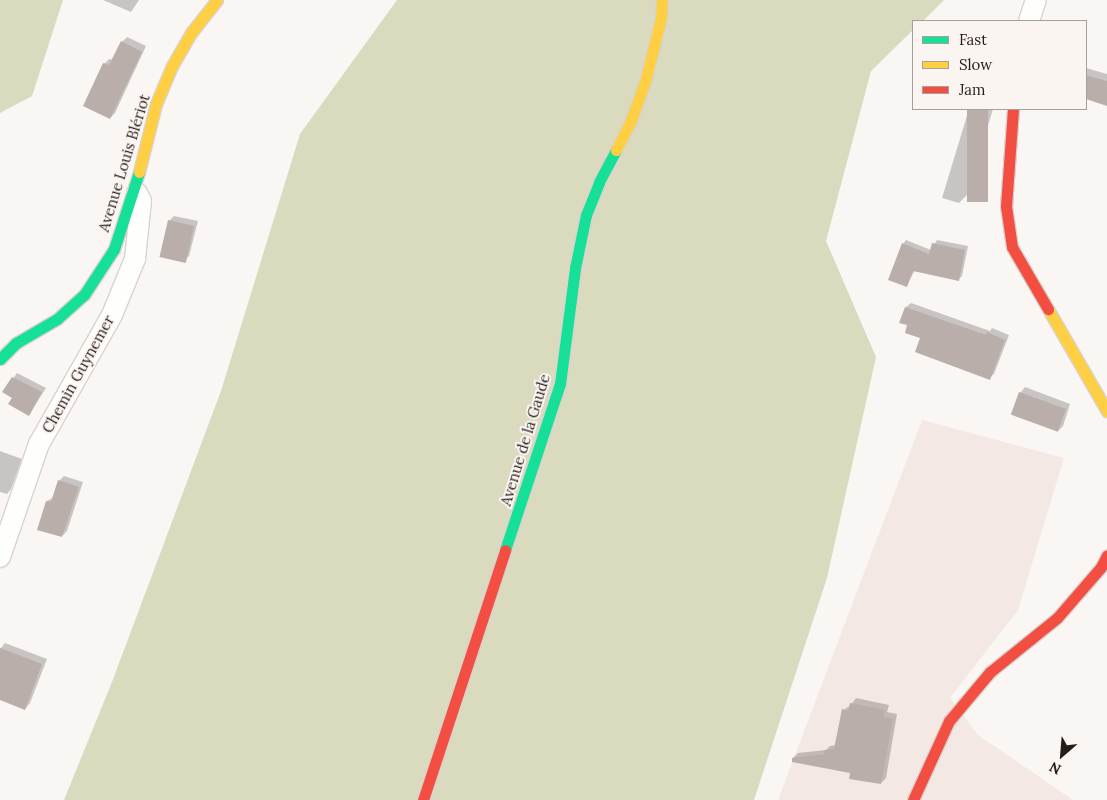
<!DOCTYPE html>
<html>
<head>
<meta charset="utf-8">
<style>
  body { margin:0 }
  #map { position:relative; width:1107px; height:800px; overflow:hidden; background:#f9f6f4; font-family:Lora,serif }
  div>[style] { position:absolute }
  .built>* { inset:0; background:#f3e8e4 }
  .forest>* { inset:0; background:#d9dabe }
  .shadow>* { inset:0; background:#0003 }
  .building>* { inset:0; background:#b9aeaa; transform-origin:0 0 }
  .roads { filter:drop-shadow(1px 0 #d9d2cf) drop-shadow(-1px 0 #d9d2cf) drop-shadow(0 1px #d9d2cf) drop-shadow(0 -1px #d9d2cf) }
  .street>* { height:20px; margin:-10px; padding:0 10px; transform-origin:10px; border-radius:10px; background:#fefefd }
  .fast>* { height:11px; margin:-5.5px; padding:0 5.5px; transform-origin:5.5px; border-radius:5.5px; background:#16e098 }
  .slow>* { height:11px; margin:-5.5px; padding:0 5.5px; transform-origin:5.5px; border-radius:5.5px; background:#ffcf43 }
  .jam>* { height:11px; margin:-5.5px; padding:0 5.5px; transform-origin:5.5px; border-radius:5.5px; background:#f24e42 }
  span { translate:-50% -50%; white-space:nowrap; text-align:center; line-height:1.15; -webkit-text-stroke:4px #fbf5f2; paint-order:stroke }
  .street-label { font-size:15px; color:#271d18 }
  .legend { position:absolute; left:912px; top:20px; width:175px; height:90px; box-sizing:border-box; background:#fbf5f2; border:1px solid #a69f9b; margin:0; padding:6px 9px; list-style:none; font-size:15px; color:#271d18 }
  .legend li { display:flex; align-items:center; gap:10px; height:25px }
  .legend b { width:25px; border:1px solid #a69f9b }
  .north { position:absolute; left:1037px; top:730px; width:50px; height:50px; -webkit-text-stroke:4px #fbf5f2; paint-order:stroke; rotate:207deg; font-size:14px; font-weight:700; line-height:20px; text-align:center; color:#271d18 }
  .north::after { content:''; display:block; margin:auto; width:18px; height:22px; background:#271d18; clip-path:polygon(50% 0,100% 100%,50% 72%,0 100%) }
</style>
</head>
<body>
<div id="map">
  <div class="built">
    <i style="clip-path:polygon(922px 420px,1064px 458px,1018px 610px,950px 698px,978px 735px,1073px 800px,778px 800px)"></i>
  </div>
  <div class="forest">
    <i style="clip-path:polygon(0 0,63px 0,32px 96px,0 113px)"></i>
    <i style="clip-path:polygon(397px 0,944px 0,923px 21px,913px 21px,913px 30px,871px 71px,826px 241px,876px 357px,827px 578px,754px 800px,64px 800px,112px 682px,221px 391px,300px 134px)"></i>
  </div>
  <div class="shadow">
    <i style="clip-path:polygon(103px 0,139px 0,131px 12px)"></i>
    <i style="clip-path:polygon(127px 37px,146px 46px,115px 113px,110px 118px,104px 64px,109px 59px,113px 60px,122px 42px)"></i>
    <i style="clip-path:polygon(1086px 68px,1107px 74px,1107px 104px,1086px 98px)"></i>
    <i style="clip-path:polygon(969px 109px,993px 109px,967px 195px,959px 203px,942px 198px)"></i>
    <i style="clip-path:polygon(174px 216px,198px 221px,189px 256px,184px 261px,169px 221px)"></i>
    <i style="clip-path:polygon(906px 240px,931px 250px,937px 240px,968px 246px,962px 276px,958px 280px,915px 270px,907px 285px,903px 244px)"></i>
    <i style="clip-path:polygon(911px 303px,990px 331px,992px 328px,1009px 335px,994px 374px,989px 378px,922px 338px,909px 325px,901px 322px,906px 307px)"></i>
    <i style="clip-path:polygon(17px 373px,46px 388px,29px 415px,14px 397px,4px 392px)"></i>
    <i style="clip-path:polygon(1025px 387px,1070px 404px,1063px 426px,1058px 431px,1013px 414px,1021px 392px)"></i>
    <i style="clip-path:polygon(0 451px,22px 459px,11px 489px,7px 494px,0 492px)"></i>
    <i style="clip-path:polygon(64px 476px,83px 482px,67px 531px,62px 536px,47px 501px,54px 497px,59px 481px)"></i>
    <i style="clip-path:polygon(5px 643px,47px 659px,30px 703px,25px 709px,0 699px,0 649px)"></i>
    <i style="clip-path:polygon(856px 698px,889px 705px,887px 712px,897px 714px,886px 778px,881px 783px,851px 772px,793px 758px,798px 753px,826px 750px,830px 746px,836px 745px,843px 710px,850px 706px)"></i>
  </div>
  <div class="building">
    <i style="clip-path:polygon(121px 41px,142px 52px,110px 119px,83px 106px,103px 63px,109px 65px)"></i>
    <i style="clip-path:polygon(1086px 75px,1107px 81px,1107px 106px,1086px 99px)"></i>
    <i style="left:967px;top:109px;width:21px;height:93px"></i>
    <i style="left:168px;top:220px;width:27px;height:38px;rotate:13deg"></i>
    <i style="clip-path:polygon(902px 243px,929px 254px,932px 243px,965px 250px,959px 281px,913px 271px,907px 287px,888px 280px)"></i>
    <i style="clip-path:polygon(905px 307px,986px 335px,987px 332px,1005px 340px,990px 380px,915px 352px,920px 338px,905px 333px,907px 325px,899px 323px)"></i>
    <i style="clip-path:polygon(12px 377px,42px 392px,29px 416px,8px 404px,12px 398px,2px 392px)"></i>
    <i style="left:1019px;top:392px;width:50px;height:24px;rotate:20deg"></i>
    <i style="clip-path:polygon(58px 480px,79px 487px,62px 537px,37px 530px,46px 501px,51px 502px)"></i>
    <i style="clip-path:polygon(0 648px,42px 664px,25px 710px,0 700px)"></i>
    <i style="clip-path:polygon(850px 703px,885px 710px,883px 717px,893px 719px,881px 784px,849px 779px,850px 773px,792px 762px,792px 758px,825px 754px,824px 750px,834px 749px,842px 709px,848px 711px)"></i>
  </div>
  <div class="roads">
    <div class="street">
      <i style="left:1029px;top:21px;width:22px;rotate:-72deg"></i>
      <i style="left:0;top:557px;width:120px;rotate:-71deg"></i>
      <i style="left:39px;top:444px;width:148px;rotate:-60.5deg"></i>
      <i style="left:112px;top:315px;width:61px;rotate:-67.7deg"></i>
      <i style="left:135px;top:259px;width:58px;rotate:-84.1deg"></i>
      <i style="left:141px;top:201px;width:9px;rotate:-117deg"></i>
    </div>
    <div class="fast">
      <i style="left:0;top:359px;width:23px;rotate:-45deg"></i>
      <i style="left:16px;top:343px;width:48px;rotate:-30.3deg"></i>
      <i style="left:57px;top:319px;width:36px;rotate:-42deg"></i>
      <i style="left:84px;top:295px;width:55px;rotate:-56.9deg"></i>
      <i style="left:114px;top:249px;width:81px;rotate:-72deg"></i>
      <i style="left:505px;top:550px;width:175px;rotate:-71.7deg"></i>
      <i style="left:560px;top:384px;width:117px;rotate:-82.6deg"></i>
      <i style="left:575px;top:268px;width:54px;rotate:-78.3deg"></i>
      <i style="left:586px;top:215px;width:35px;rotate:-68deg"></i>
      <i style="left:599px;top:182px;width:36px;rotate:-62deg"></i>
    </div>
    <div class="slow">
      <i style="left:616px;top:150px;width:34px;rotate:-63deg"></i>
      <i style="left:631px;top:120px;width:40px;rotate:-69.8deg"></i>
      <i style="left:645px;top:82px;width:66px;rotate:-76deg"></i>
      <i style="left:661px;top:18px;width:18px;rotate:-87deg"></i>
      <i style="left:139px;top:172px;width:70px;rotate:-76deg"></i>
      <i style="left:156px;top:104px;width:41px;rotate:-67.2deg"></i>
      <i style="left:172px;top:66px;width:38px;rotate:-60deg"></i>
      <i style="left:191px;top:33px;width:42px;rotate:-51.8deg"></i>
      <i style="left:1048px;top:309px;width:118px;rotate:60deg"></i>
    </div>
    <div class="jam">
      <i style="left:1013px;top:109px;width:97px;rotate:94.1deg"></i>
      <i style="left:1006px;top:206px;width:41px;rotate:81.7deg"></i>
      <i style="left:1012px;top:247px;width:72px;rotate:59.9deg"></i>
      <i style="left:423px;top:800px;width:263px;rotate:-71.8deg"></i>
      <i style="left:913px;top:800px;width:87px;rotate:-65.5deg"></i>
      <i style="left:949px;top:721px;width:64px;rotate:-50.1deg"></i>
      <i style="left:990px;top:672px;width:86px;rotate:-38.9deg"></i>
      <i style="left:1057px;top:618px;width:67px;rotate:-49.2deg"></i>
      <i style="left:1101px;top:567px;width:13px;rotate:-63deg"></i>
    </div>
  </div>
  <div class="street-label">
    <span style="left:124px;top:163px;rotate:-73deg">Avenue Louis Blériot</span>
    <span style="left:78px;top:374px;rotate:-61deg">Chemin Guynemer</span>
    <span style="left:525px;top:440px;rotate:-73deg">Avenue de la Gaude</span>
  </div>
  <ul class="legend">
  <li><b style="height:6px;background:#16e098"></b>Fast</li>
  <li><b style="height:6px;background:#ffcf43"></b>Slow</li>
  <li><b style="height:6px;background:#f24e42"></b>Jam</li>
  </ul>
  <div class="north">N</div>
</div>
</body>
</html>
